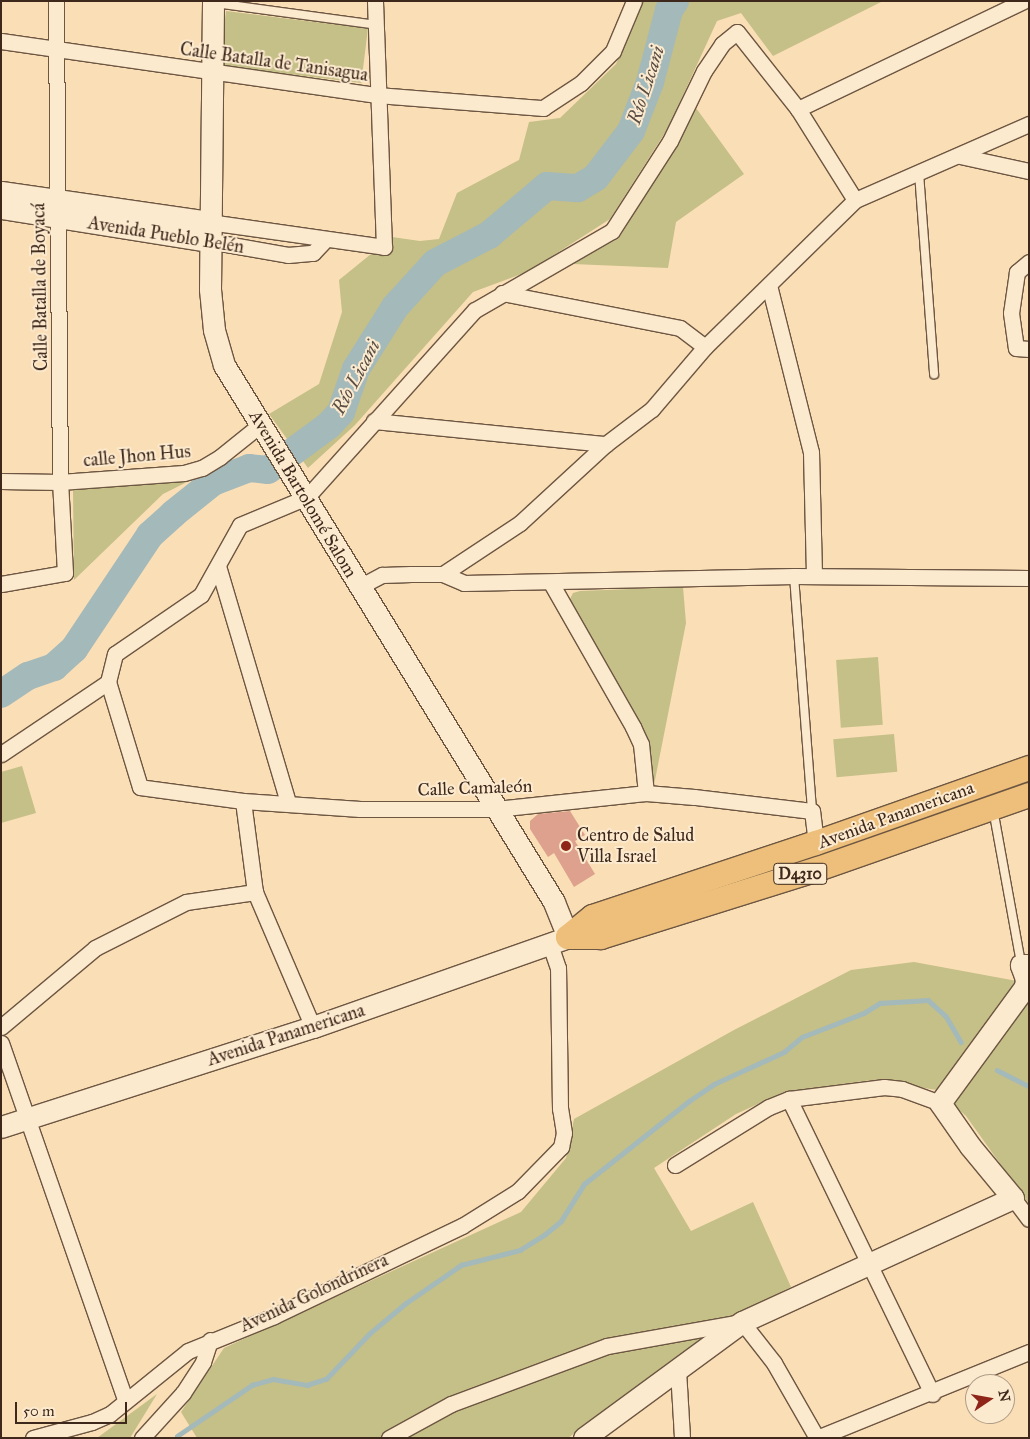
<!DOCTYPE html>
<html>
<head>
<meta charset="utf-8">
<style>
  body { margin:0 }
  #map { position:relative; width:1030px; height:1439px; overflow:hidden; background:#fadeb5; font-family:"IM FELL Great Primer",serif }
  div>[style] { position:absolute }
  .green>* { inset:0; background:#c5bf88; transform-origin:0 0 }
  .stream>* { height:4.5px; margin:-2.25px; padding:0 2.25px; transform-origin:2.25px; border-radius:2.25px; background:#a4b9ba }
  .river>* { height:28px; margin:-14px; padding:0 14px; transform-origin:14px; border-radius:14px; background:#a4b9ba }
  .building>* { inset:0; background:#dda18d }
  .roads { filter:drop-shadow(1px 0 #6d5642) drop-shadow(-1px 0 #6d5642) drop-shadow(0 1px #6d5642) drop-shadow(0 -1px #6d5642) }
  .lane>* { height:8px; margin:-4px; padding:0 4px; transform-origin:4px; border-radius:4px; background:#fceacf }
  .street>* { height:15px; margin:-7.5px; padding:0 7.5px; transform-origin:7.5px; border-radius:7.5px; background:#fceacf }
  .secondary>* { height:21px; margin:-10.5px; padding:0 10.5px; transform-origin:10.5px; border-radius:10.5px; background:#fceacf }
  .primary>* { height:24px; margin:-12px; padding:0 12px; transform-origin:12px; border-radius:12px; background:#edbf7a }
  .dots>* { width:14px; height:14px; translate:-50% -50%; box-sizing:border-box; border:2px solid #fceacf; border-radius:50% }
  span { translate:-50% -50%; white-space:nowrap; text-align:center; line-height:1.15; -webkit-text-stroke:4px #fceacf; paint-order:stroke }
  .shield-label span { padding:1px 4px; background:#fceacf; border:1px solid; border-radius:4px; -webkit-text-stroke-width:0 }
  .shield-label { font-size:16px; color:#3e281b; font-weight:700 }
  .street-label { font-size:18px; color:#3e281b }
  .poi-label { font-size:18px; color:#3e281b }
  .left { translate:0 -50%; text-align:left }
  .water-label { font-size:19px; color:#584c43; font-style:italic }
  .frame { position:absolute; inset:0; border:2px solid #3e281b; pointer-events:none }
  .north { position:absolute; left:965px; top:1374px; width:50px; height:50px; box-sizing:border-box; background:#fceacf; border:1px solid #b09c87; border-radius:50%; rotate:78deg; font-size:14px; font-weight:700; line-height:20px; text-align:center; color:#3e281b }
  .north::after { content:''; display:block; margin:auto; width:18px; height:22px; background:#8f2418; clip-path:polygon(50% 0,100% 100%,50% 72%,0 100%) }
  .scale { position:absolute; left:15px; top:1402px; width:112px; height:22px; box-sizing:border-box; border:2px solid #3e281b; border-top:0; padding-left:6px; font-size:15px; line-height:18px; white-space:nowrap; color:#3e281b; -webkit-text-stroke:4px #fceacf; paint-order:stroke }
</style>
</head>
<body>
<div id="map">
  <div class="green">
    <i style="clip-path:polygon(643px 1px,883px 1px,773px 56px,741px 13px,717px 21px,668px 128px,610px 219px,529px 271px,473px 292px,355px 425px,308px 468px,269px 414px,319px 384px,342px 312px,339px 280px,392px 237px,420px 241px,439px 239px,457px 193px,519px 160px,529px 122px,560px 118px,616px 64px)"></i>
    <i style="left:226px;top:11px;width:143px;height:55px;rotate:7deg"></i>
    <i style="clip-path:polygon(696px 108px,744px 174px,676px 222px,668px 268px,573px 264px,619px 238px)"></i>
    <i style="clip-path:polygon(193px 479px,163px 494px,74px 580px,73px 489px)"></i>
    <i style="clip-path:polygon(683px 587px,686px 623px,654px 785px,645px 733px,570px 599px,573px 593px,580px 591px)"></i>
    <i style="left:878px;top:657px;width:68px;height:42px;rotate:86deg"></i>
    <i style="left:894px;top:734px;width:38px;height:61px;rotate:85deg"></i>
    <i style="clip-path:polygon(22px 766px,36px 813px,1px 823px,1px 772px)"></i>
    <i style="clip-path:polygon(914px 962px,1017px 981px,1029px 988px,1029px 1204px,966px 1116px,937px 1090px,872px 1080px,784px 1092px,736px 1114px,654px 1168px,691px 1231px,753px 1202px,791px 1287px,743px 1311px,568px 1438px,197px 1438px,181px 1412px,224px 1348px,521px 1212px,566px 1158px,574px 1119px,734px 1030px,851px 970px)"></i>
    <i style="clip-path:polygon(157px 1394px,130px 1438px,97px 1438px)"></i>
  </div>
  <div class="stream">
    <i style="left:997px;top:1070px;width:36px;rotate:27deg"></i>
    <i style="left:177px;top:1436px;width:91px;rotate:-34.2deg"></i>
    <i style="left:252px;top:1385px;width:22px;rotate:-16deg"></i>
    <i style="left:273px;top:1379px;width:35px;rotate:10deg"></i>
    <i style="left:307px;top:1385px;width:20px;rotate:-18deg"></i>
    <i style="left:326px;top:1379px;width:62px;rotate:-46.3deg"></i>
    <i style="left:369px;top:1334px;width:48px;rotate:-40deg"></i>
    <i style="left:406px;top:1303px;width:67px;rotate:-34.6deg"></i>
    <i style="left:461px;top:1265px;width:61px;rotate:-14.3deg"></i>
    <i style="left:520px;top:1250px;width:28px;rotate:-32deg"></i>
    <i style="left:544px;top:1235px;width:22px;rotate:-39deg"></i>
    <i style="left:561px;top:1221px;width:44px;rotate:-58.1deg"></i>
    <i style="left:584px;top:1184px;width:134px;rotate:-38.3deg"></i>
    <i style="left:689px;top:1101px;width:30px;rotate:-34deg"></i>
    <i style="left:714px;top:1084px;width:77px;rotate:-24.6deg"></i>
    <i style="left:784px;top:1052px;width:23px;rotate:-40deg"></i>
    <i style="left:802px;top:1037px;width:66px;rotate:-21.2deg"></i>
    <i style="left:864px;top:1013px;width:19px;rotate:-32deg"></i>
    <i style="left:880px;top:1003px;width:48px;rotate:-3.6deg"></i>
    <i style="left:928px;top:1000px;width:24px;rotate:42deg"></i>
    <i style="left:946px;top:1016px;width:30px;rotate:60deg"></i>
  </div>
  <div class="river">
    <i style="left:1px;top:694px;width:32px;rotate:-34deg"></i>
    <i style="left:28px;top:676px;width:28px;rotate:-19deg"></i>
    <i style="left:54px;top:667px;width:27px;rotate:-42deg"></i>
    <i style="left:74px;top:649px;width:137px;rotate:-56.3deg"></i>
    <i style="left:150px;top:535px;width:31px;rotate:-42deg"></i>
    <i style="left:173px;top:514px;width:51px;rotate:-38.7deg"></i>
    <i style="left:213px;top:482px;width:39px;rotate:-21deg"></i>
    <i style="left:249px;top:468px;width:19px;rotate:6deg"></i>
    <i style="left:268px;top:470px;width:76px;rotate:-36.4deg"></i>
    <i style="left:329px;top:425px;width:18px;rotate:-47deg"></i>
    <i style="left:341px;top:412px;width:46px;rotate:-70.8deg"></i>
    <i style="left:356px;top:369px;width:73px;rotate:-57.8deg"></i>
    <i style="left:395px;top:307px;width:59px;rotate:-47.7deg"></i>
    <i style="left:435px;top:263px;width:61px;rotate:-27.4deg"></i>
    <i style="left:489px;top:235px;width:76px;rotate:-40.2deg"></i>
    <i style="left:547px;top:186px;width:31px;rotate:4deg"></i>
    <i style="left:578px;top:188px;width:21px;rotate:-31deg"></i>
    <i style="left:596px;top:177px;width:58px;rotate:-52.7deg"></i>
    <i style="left:631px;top:131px;width:53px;rotate:-68.8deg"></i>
    <i style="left:650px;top:82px;width:74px;rotate:-75.2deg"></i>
    <i style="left:669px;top:10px;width:11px;rotate:-56deg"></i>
  </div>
  <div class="building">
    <i style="clip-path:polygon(570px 811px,585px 835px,575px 841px,595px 874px,574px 887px,554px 853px,548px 857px,530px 829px,530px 821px,538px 814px)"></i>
  </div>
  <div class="roads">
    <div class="lane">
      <i style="left:215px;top:3px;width:163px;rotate:7.7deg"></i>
      <i style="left:919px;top:173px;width:202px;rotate:85.7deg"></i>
      <i style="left:794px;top:576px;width:236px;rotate:85.6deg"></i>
      <i style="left:993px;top:809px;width:157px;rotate:79.7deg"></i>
    </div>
    <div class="street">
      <i style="left:1px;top:41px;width:380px;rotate:8.2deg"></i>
      <i style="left:377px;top:95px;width:167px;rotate:4.5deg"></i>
      <i style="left:543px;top:108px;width:45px;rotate:-33.3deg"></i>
      <i style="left:581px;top:83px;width:45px;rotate:-45deg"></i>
      <i style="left:613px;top:51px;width:54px;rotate:-67.2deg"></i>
      <i style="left:798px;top:109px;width:250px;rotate:-25.6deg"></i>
      <i style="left:960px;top:156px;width:71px;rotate:12.3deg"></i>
      <i style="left:209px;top:222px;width:177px;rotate:8.1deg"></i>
      <i style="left:384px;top:247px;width:246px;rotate:-92.1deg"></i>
      <i style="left:209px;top:241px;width:80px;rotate:10deg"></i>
      <i style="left:288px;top:255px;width:25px;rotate:-5deg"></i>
      <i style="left:313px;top:253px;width:18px;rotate:-47deg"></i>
      <i style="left:1029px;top:262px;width:16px;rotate:140deg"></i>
      <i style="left:1017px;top:272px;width:41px;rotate:98.3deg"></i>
      <i style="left:1011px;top:313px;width:35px;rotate:82deg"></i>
      <i style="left:1016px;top:348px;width:13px;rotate:4deg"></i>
      <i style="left:769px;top:285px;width:172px;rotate:75.9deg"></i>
      <i style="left:811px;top:452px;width:124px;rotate:88.6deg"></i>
      <i style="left:502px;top:293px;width:181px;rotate:11.1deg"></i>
      <i style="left:680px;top:328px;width:31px;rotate:37deg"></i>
      <i style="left:374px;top:421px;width:233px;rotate:5.7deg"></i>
      <i style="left:1px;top:481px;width:59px;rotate:1deg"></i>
      <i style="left:60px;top:482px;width:124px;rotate:-4.2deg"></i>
      <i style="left:184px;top:473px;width:19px;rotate:-16deg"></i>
      <i style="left:202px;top:468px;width:21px;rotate:-31deg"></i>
      <i style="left:220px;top:457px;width:53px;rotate:-38.8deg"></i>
      <i style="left:218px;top:566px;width:247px;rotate:73.5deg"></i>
      <i style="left:443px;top:574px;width:92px;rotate:-33.5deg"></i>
      <i style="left:520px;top:523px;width:117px;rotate:-42.6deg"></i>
      <i style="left:606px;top:444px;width:58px;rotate:-37.3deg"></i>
      <i style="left:652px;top:409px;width:82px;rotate:-49.5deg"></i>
      <i style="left:705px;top:347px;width:210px;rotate:-44.4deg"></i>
      <i style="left:855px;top:200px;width:190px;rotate:-23.6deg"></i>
      <i style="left:551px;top:583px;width:166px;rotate:60.3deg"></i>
      <i style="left:633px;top:727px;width:19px;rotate:65deg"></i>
      <i style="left:641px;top:744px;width:49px;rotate:84.2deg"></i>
      <i style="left:1px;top:584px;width:65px;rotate:-9.8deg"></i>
      <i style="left:65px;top:573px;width:91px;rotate:-93.1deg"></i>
      <i style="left:60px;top:482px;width:481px;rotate:-90.5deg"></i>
      <i style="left:359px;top:587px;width:26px;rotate:-28deg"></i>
      <i style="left:382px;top:575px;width:29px;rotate:-2deg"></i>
      <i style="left:411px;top:574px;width:32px"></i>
      <i style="left:443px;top:574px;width:23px;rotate:23deg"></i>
      <i style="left:464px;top:583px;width:330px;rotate:-1.2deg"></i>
      <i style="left:794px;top:576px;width:235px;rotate:0.5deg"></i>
      <i style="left:1px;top:754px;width:129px;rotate:-33.9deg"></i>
      <i style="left:243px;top:801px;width:92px;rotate:82.5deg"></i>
      <i style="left:255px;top:892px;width:147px;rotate:66.8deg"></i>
      <i style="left:816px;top:843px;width:32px;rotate:-97deg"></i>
      <i style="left:812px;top:811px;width:119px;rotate:-173.2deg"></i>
      <i style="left:694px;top:797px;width:48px;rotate:-175.2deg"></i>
      <i style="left:646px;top:793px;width:151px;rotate:173.9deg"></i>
      <i style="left:496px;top:809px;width:136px;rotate:180deg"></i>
      <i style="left:360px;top:809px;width:117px;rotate:-176.1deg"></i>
      <i style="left:243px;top:801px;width:104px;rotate:-172.3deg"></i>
      <i style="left:140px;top:787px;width:110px;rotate:-106.9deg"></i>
      <i style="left:108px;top:682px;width:29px;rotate:-76deg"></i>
      <i style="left:115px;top:654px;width:104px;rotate:-34.5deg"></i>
      <i style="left:201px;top:595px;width:80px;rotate:-60.9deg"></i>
      <i style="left:240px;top:525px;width:73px;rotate:-22.7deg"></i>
      <i style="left:307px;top:497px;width:251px;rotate:-48.1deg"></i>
      <i style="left:475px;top:310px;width:158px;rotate:-30deg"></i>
      <i style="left:612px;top:231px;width:107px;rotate:-57.2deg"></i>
      <i style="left:670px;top:141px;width:78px;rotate:-64.1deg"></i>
      <i style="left:704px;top:71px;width:32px;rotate:-56deg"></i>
      <i style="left:722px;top:44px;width:19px;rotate:-39deg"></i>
      <i style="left:737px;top:32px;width:98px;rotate:51.6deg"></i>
      <i style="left:798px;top:109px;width:107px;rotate:57.9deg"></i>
      <i style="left:1px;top:1027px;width:123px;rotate:-40deg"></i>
      <i style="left:95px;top:948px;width:102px;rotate:-26.8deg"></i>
      <i style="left:186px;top:902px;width:70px;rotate:-8.2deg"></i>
      <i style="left:1px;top:1043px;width:378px;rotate:70.8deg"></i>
      <i style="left:789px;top:1099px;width:328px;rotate:64.1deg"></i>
      <i style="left:675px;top:1165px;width:110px;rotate:-31.7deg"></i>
      <i style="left:769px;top:1107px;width:22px;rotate:-22deg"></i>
      <i style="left:789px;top:1099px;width:96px;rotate:-7.2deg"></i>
      <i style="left:884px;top:1087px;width:18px;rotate:6deg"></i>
      <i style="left:902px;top:1089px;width:40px;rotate:20.2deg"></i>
      <i style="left:1013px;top:1198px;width:26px;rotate:53deg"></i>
      <i style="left:678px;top:1370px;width:68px;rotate:86.6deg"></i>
      <i style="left:33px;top:1438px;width:61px;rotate:-15.2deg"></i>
      <i style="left:92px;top:1422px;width:20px;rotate:-24deg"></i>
      <i style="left:110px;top:1414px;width:100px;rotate:-38.9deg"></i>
      <i style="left:188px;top:1351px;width:93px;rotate:-22.1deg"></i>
      <i style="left:274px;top:1316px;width:208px;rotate:-25.6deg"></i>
      <i style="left:462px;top:1226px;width:66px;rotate:-32deg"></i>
      <i style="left:518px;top:1191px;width:62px;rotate:-45.7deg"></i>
      <i style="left:561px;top:1147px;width:14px;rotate:-78deg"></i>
      <i style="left:564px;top:1133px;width:24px;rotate:-99deg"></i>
      <i style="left:560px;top:1109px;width:141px;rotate:-90.8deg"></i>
      <i style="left:558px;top:968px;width:24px;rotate:-109deg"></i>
      <i style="left:142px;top:1438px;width:61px;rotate:-47.7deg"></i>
      <i style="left:183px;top:1393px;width:37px;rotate:-57deg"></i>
      <i style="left:203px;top:1362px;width:23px;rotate:-72deg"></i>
      <i style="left:389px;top:1438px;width:71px;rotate:-28.7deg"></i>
      <i style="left:451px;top:1404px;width:166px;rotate:-20.4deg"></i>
      <i style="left:607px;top:1346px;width:137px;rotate:-10.1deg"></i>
      <i style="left:742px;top:1322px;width:52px;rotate:52deg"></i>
      <i style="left:774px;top:1363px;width:86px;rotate:60.2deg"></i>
      <i style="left:817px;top:1438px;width:229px;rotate:-22.1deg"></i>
    </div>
    <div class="secondary">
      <i style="left:1px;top:192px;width:210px;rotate:8.2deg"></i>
      <i style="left:1px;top:208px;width:211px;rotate:9deg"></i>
      <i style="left:1px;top:1127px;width:328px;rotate:-17.8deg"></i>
      <i style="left:313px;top:1027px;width:270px;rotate:-19.4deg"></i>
      <i style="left:568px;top:937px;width:38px;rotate:-112deg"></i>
      <i style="left:554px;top:902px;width:630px;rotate:-121.57deg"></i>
      <i style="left:224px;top:365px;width:36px;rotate:-106deg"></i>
      <i style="left:214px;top:330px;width:41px;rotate:-95.6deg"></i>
      <i style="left:210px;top:289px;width:288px;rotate:-89.4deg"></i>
      <i style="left:584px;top:1438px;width:196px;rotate:-36.3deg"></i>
      <i style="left:742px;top:1322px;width:298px;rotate:-24.6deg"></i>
      <i style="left:1013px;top:1198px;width:67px;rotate:-129.6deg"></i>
      <i style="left:970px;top:1146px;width:52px;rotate:-124.9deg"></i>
      <i style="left:940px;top:1103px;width:144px;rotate:-53.8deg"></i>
      <i style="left:1025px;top:987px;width:8px;rotate:-83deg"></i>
      <i style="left:1026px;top:979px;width:15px;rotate:-110deg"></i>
      <i style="left:1021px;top:965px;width:8px"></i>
    </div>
    <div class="primary">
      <i style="left:568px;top:937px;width:32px;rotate:-39deg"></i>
      <i style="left:593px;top:917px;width:235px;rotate:-18.4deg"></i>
      <i style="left:816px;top:843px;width:226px;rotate:-19.4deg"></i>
      <i style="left:568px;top:937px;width:33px"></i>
      <i style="left:601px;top:937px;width:227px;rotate:-17.4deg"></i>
      <i style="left:818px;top:869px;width:224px;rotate:-19.3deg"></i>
    </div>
  </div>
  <div class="dots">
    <i style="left:566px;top:846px;background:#8f2418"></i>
  </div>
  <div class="shield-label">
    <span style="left:800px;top:874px">D4310</span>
  </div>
  <div class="street-label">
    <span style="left:274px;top:62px;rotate:8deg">Calle Batalla de Tanisagua</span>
    <span style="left:166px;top:235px;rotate:9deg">Avenida Pueblo Belén</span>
    <span style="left:40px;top:287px;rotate:-91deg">Calle Batalla de Boyacá</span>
    <span style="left:137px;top:456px;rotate:-5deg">calle Jhon Hus</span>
    <span style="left:303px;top:494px;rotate:59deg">Avenida Bartolomé Salom</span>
    <span style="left:475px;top:788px;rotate:-2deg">Calle Camaleón</span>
    <span style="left:896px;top:815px;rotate:-20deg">Avenida Panamericana</span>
    <span style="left:286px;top:1035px;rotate:-18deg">Avenida Panamericana</span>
    <span style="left:314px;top:1293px;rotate:-25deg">Avenida Golondrinera</span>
  </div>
  <div class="poi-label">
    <span class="left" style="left:577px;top:846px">Centro de Salud<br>Villa Israel</span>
  </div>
  <div class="water-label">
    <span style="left:646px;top:85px;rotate:-72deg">Río Licani</span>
    <span style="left:356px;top:377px;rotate:-62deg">Río Licani</span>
  </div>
  <div class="frame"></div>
  <div class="north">N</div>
  <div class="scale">50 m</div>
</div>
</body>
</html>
